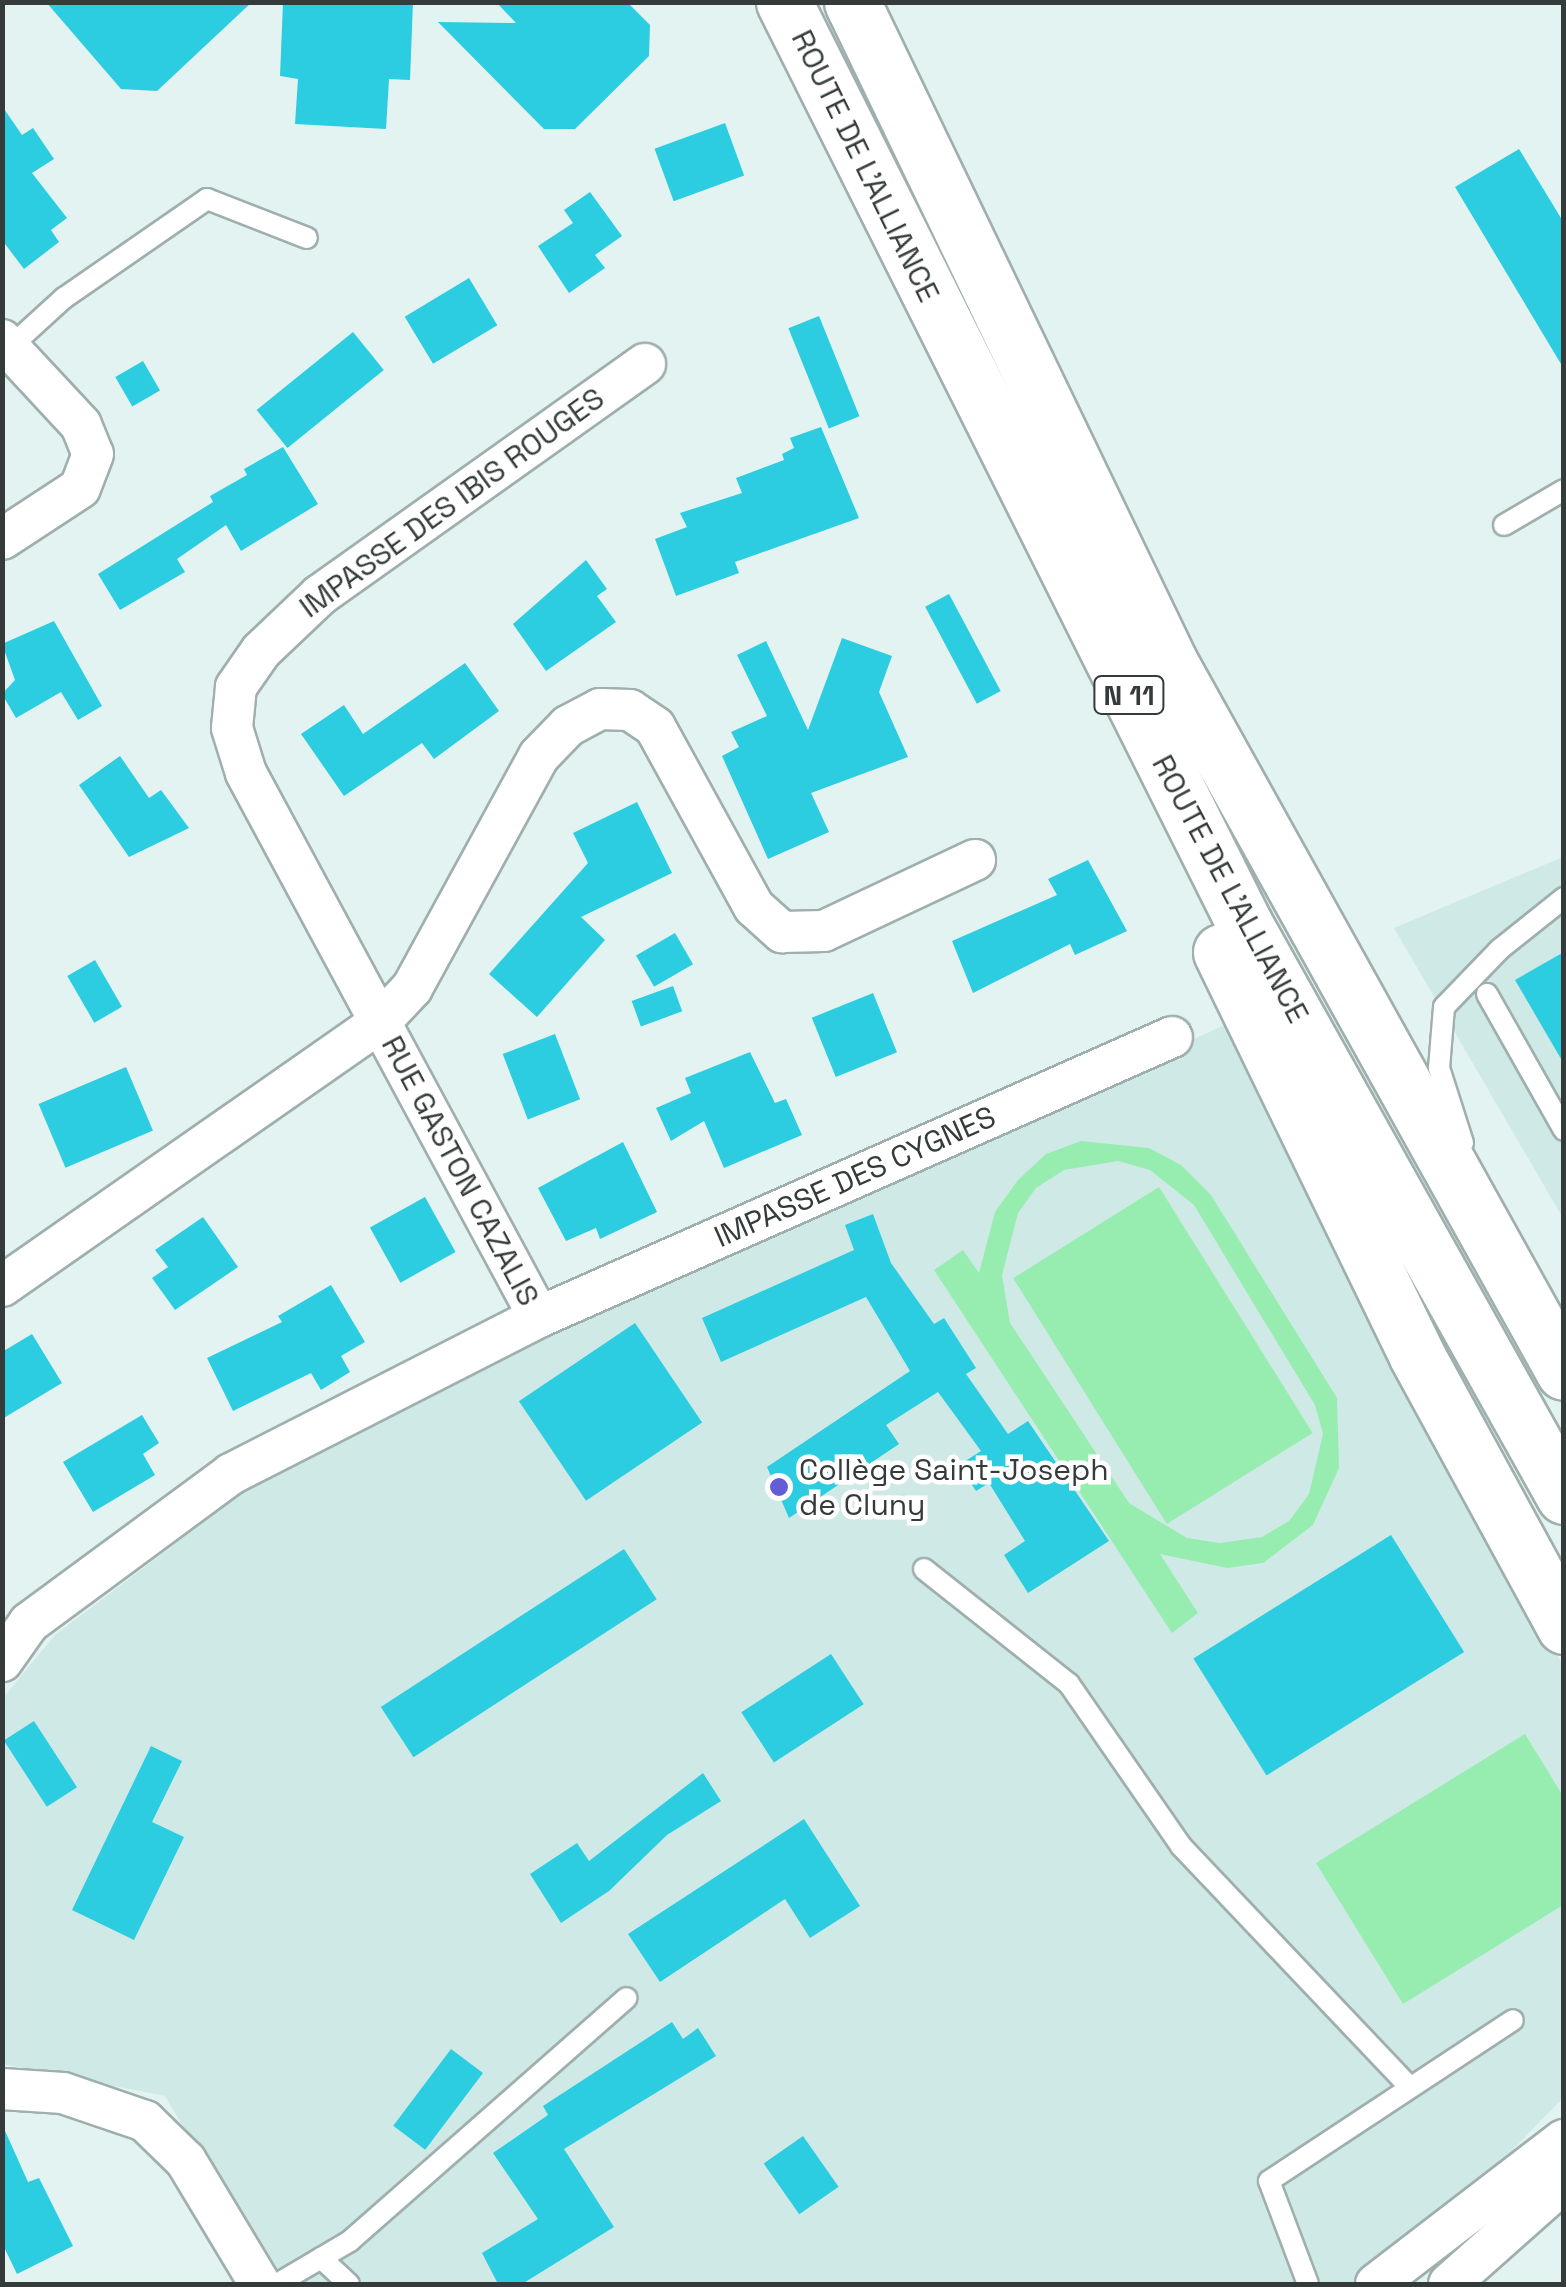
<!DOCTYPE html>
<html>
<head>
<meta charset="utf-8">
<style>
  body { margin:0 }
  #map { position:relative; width:1566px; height:2287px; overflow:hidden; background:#e2f3f1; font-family:"Space Grotesk",sans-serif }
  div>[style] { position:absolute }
  .built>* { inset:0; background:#cfe9e6 }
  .green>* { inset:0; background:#97edb0; transform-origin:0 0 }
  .building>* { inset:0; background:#2ccde0; transform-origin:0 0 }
  .roads { filter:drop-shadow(2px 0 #9fafad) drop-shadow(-2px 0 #9fafad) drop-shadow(0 2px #9fafad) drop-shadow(0 -2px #9fafad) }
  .lane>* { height:20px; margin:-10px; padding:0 10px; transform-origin:10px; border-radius:10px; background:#fff }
  .street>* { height:40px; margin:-20px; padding:0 20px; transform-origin:20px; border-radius:20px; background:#fff }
  .highway>* { height:55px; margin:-27.5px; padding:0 27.5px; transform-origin:27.5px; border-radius:27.5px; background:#fff }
  .dots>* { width:28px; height:28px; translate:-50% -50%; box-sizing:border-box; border:5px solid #fff; border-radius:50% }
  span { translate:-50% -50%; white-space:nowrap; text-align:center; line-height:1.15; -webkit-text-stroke:9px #fff; paint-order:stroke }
  .shield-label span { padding:2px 8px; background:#fff; border:2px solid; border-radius:8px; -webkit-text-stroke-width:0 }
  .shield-label { font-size:28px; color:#353b3b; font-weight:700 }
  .street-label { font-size:30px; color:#353b3b }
  .poi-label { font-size:30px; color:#353b3b }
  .left { translate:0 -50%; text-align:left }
  .frame { position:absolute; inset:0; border:5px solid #353b3b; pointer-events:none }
</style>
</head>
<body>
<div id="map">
  <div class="built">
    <i style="clip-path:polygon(1563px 857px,1563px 1218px,1394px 928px)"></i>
    <i style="clip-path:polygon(1227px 1024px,1563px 1666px,1563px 2098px,1388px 2278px,1378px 2284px,276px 2284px,165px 2096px,3px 2064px,3px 1698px,55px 1635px,244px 1492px,574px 1322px)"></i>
  </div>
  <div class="green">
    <i style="clip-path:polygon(evenodd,1081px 1141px,1149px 1148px,1181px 1165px,1211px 1195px,1337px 1398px,1339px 1468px,1313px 1525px,1263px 1563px,1227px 1568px,1160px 1554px,1198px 1613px,1172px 1633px,934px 1270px,963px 1250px,979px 1273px,995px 1212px,1018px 1180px,1046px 1154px,1081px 1141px,1118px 1161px,1150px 1170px,1194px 1205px,1315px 1405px,1323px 1434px,1309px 1494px,1289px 1521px,1262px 1537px,1220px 1543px,1187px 1538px,1129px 1503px,1010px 1323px,1002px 1275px,1018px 1213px,1036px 1188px,1064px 1170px,1118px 1161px)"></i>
    <i style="left:1159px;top:1187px;width:290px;height:172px;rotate:58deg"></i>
    <i style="clip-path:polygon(1525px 1734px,1563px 1796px,1563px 1905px,1403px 2004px,1316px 1863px)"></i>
  </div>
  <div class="building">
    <i style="clip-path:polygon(46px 2px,252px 2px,157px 91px,121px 89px)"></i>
    <i style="clip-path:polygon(283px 2px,413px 2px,410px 80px,389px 79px,386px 129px,295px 124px,298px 79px,280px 76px)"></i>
    <i style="clip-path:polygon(496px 2px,627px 2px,650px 25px,649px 56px,575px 129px,544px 129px,438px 22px,516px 23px)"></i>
    <i style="clip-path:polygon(2px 106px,22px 135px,33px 128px,54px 159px,32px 173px,67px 218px,51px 230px,59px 242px,24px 269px,2px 240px)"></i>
    <i style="left:725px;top:123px;width:56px;height:75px;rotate:70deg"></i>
    <i style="clip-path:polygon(1519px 149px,1564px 223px,1564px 369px,1455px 187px)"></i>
    <i style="clip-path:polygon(590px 192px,622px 236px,595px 255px,605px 268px,569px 293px,538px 246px,573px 223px,564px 210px)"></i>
    <i style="left:469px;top:278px;width:55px;height:75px;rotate:59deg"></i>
    <i style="left:819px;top:316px;width:108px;height:33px;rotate:68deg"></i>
    <i style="left:353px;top:332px;width:49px;height:124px;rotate:51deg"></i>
    <i style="left:143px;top:361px;width:34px;height:32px;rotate:60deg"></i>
    <i style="clip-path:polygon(821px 427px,859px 518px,735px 562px,739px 573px,676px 596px,655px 539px,687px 527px,680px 513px,742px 493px,736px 478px,784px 460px,782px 454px,794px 448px,790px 438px)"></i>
    <i style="clip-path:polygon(283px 447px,318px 504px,241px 551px,226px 525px,177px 559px,185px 572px,120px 610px,98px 574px,213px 502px,210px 496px,247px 475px,244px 469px)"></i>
    <i style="clip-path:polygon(586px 560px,607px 589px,597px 596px,616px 622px,546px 671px,513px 624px)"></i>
    <i style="left:949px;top:594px;width:110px;height:27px;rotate:62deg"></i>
    <i style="clip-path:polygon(54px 621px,102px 706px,78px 720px,61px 692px,16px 718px,2px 694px,15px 680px,2px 644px)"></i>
    <i style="clip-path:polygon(842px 638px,892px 656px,879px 692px,908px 757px,811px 793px,829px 832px,768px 859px,722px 756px,739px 747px,731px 732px,767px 716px,737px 655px,766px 641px,808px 730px)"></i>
    <i style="clip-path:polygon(465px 663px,499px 711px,434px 759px,422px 743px,344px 796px,301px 734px,344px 705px,363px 734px)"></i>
    <i style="clip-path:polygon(120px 756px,149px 798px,161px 790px,189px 828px,129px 857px,79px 785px)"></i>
    <i style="clip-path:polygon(637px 802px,672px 873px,581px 917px,605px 940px,537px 1017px,489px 974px,588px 863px,573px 833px)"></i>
    <i style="clip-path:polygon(1088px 860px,1127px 931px,1075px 955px,1070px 944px,973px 993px,952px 941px,1057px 895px,1048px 879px)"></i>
    <i style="left:675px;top:933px;width:36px;height:45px;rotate:60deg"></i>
    <i style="clip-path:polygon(1564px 952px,1564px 1064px,1515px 980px)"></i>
    <i style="left:95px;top:960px;width:54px;height:32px;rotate:60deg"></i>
    <i style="left:673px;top:986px;width:27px;height:44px;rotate:70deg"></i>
    <i style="left:873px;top:993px;width:64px;height:66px;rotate:68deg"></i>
    <i style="left:555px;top:1034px;width:70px;height:56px;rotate:69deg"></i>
    <i style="clip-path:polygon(750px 1052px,775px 1103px,786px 1099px,802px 1135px,724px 1168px,704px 1121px,671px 1141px,656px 1108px,691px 1093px,685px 1078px)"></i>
    <i style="left:126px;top:1067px;width:69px;height:95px;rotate:67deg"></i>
    <i style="clip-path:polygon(623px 1142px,657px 1212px,600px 1239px,596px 1228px,566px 1241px,538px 1188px)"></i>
    <i style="left:425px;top:1197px;width:63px;height:63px;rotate:61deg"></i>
    <i style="clip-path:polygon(873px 1214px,891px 1263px,934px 1324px,944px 1318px,976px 1368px,966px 1374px,1008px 1434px,1028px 1421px,1109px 1541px,1028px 1593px,1004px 1555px,1025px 1541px,989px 1483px,976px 1491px,959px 1465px,981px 1451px,938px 1392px,886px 1425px,899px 1444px,789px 1518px,767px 1467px,910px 1371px,866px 1297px,721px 1362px,702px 1318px,854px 1250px,845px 1225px)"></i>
    <i style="clip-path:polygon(203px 1217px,238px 1267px,175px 1310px,152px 1278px,168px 1267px,155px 1250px)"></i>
    <i style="clip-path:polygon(331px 1285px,365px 1342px,341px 1356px,350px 1372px,321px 1390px,311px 1373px,233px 1411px,207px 1358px,282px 1322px,278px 1316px)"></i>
    <i style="left:635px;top:1323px;width:120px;height:140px;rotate:56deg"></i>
    <i style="clip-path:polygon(32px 1334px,62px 1383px,2px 1419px,2px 1352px)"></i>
    <i style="clip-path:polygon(142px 1415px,159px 1443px,143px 1454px,155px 1475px,93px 1512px,63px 1462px)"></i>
    <i style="left:1391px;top:1535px;width:138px;height:233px;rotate:58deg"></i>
    <i style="left:624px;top:1549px;width:60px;height:290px;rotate:57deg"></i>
    <i style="left:831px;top:1654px;width:60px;height:107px;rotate:57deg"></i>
    <i style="left:34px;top:1721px;width:79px;height:36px;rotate:57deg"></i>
    <i style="clip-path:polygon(151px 1746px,182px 1761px,152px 1822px,184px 1837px,134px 1940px,72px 1910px)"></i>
    <i style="clip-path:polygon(703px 1773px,721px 1801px,667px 1835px,609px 1891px,561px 1923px,530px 1874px,577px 1843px,589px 1861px)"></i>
    <i style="clip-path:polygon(804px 1819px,860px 1906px,810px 1938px,785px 1899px,660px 1982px,628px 1934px)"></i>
    <i style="clip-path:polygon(672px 2022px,683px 2039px,698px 2028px,716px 2056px,564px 2149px,614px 2227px,522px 2284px,498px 2284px,482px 2253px,538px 2219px,493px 2153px,548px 2115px,543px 2106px)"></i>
    <i style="left:451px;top:2049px;width:40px;height:96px;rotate:37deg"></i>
    <i style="clip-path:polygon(2px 2124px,28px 2182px,39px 2178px,73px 2246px,17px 2274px,2px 2243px)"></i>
    <i style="left:803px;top:2136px;width:62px;height:48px;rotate:55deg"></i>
  </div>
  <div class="roads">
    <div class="lane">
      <i style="left:9px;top:348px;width:74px;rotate:-42.3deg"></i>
      <i style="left:64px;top:298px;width:174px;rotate:-34.7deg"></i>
      <i style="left:207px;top:199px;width:107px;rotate:21.3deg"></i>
      <i style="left:1504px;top:525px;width:69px;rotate:-30.3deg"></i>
      <i style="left:1487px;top:994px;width:156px;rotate:60.5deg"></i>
      <i style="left:1463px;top:1143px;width:79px;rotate:-107.7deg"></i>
      <i style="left:1439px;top:1068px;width:61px;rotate:-85.3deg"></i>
      <i style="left:1444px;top:1007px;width:81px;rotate:-46deg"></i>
      <i style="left:1500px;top:949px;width:82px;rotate:-38.6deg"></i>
      <i style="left:924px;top:1569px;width:185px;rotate:38.4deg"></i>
      <i style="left:1069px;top:1684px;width:197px;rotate:55.3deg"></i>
      <i style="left:1181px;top:1846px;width:332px;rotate:46.5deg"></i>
      <i style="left:321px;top:2258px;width:38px;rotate:43deg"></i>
      <i style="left:277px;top:2284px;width:85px;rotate:-30.5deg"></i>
      <i style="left:350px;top:2241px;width:368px;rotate:-41.3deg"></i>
      <i style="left:1308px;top:2284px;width:110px;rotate:-110.7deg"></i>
      <i style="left:1269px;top:2181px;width:292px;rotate:-33.4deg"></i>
    </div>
    <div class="street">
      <i style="left:2px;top:340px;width:116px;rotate:47.1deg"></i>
      <i style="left:81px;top:425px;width:31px;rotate:68deg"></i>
      <i style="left:93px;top:454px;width:36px;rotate:111deg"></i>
      <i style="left:80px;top:488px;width:93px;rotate:146.8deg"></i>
      <i style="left:645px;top:364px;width:399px;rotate:144.6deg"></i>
      <i style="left:320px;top:595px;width:81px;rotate:136.5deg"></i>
      <i style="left:261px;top:651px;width:44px;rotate:124.8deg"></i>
      <i style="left:236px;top:687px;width:41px;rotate:95.6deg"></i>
      <i style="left:232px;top:728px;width:47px;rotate:72.7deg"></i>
      <i style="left:246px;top:773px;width:283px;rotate:61.7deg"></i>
      <i style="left:380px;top:1022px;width:47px;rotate:-46.7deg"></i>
      <i style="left:412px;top:988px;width:264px;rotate:-61.3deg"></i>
      <i style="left:539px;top:756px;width:42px;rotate:-46deg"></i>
      <i style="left:568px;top:726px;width:36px;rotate:-28deg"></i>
      <i style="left:600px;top:709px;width:30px;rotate:2deg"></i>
      <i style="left:630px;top:710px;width:30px;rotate:34deg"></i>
      <i style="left:655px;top:727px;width:205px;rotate:61.2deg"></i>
      <i style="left:754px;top:907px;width:38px;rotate:42deg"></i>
      <i style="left:782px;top:932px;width:42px;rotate:-1.4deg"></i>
      <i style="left:824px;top:931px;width:167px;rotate:-25.2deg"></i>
      <i style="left:2px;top:1286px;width:461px;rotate:-34.9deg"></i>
      <i style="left:380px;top:1022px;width:335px;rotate:61.7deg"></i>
      <i style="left:539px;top:1317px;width:346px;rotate:153deg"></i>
      <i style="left:231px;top:1474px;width:251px;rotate:143.6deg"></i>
      <i style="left:29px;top:1623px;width:47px;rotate:125.4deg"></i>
      <i style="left:539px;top:1317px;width:692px;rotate:-23.86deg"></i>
      <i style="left:2px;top:2089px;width:61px;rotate:3.8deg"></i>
      <i style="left:63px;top:2093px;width:87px;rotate:18.9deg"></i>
      <i style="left:145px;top:2121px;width:57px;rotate:44.3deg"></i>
      <i style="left:186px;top:2161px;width:144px;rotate:59deg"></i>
      <i style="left:1376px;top:2284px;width:237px;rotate:-37.5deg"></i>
      <i style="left:1449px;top:2284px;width:154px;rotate:-41.6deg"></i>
    </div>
    <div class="highway">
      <i style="left:784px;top:2px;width:1032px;rotate:63.46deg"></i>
      <i style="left:1245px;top:925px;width:654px;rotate:60.81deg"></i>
      <i style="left:852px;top:2px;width:734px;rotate:64.31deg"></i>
      <i style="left:1170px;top:663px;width:811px;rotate:60.94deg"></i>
      <i style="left:1221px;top:952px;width:447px;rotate:64.1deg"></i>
      <i style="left:1416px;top:1354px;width:310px;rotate:61.4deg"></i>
    </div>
  </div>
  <div class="dots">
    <i style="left:779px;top:1487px;background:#645dd6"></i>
  </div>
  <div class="shield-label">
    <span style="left:1129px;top:695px">N 11</span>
  </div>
  <div class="street-label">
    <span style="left:865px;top:166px;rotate:64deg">ROUTE DE L'ALLIANCE</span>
    <span style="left:452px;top:503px;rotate:-36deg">IMPASSE DES IBIS ROUGES</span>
    <span style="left:1230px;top:889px;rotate:62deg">ROUTE DE L'ALLIANCE</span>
    <span style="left:460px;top:1171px;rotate:62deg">RUE GASTON CAZALIS</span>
    <span style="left:855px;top:1177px;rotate:-24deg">IMPASSE DES CYGNES</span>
  </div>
  <div class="poi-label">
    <span class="left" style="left:799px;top:1487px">Collège Saint-Joseph<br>de Cluny</span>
  </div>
  <div class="frame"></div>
</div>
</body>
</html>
